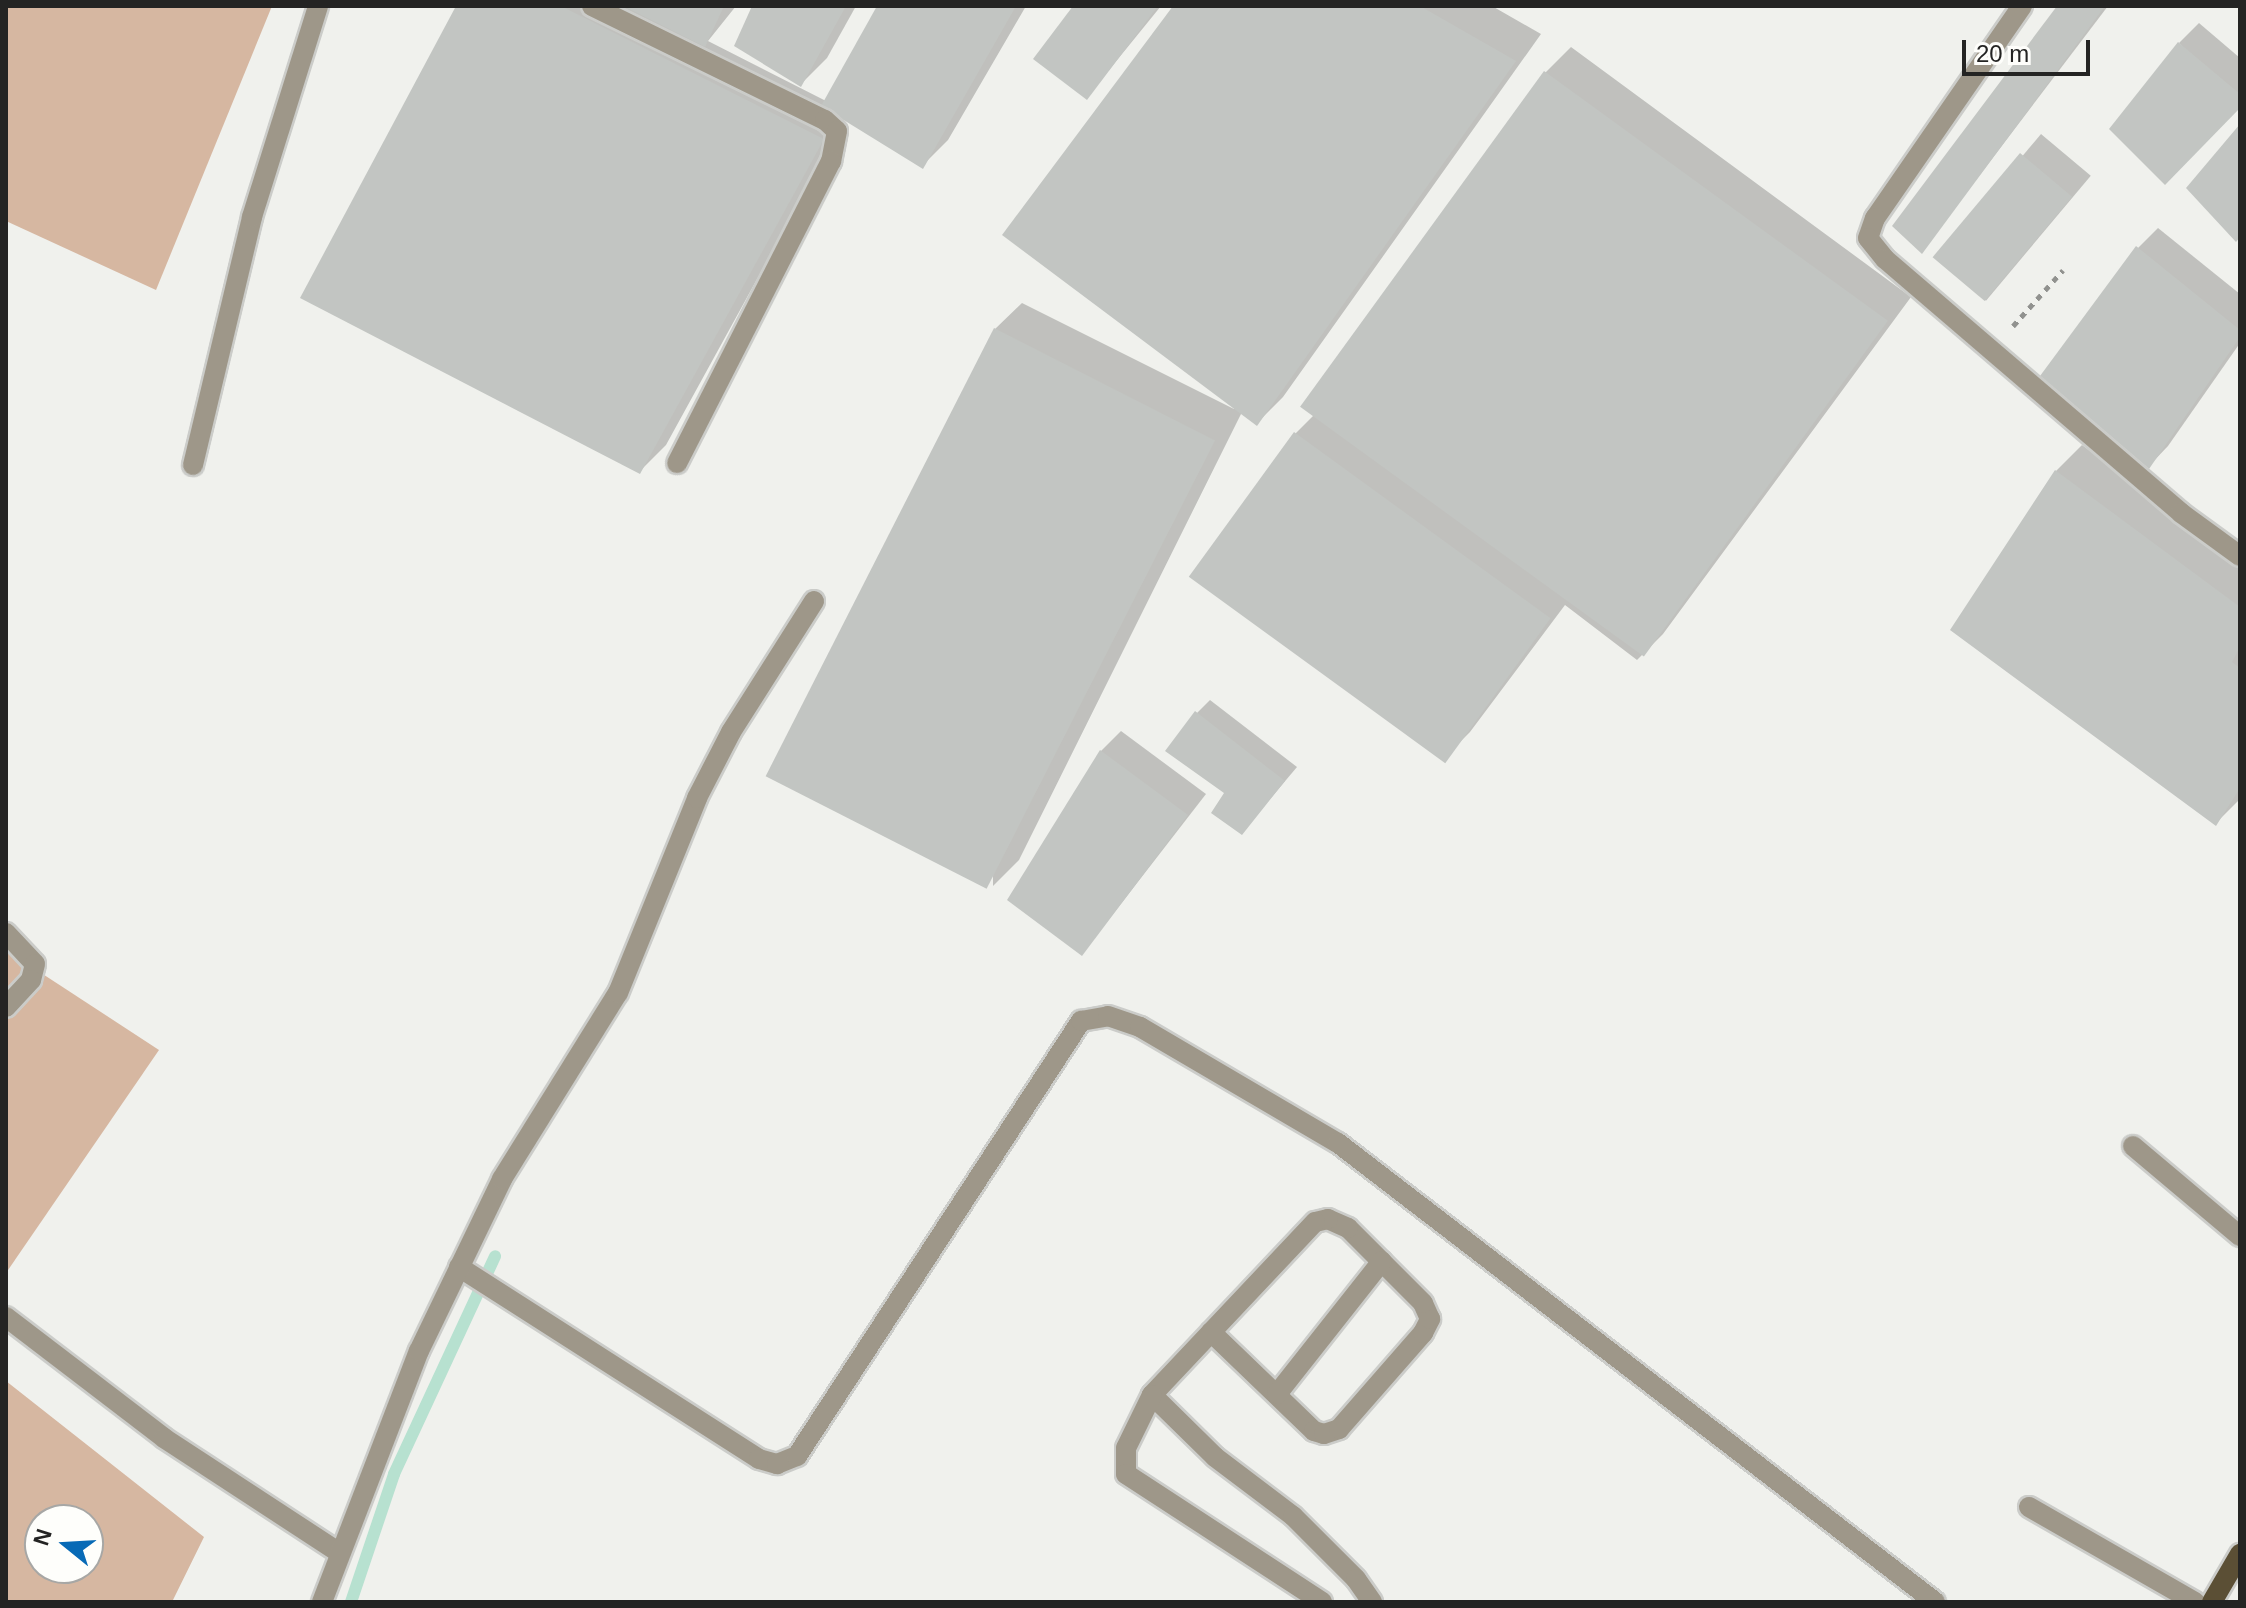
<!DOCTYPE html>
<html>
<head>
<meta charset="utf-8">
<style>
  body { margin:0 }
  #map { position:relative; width:2246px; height:1608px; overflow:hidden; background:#f0f1ed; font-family:Arial,sans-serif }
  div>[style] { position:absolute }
  .green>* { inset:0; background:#d6b7a1 }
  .shadow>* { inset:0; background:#0003; transform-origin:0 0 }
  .stream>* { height:12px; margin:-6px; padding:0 6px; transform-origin:6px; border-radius:6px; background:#b7e1d0 }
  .building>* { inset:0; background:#c2c5c2; transform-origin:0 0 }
  .path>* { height:5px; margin-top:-2.5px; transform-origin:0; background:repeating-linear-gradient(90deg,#91928f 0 6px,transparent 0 12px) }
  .roads { filter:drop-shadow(2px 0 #cbccc9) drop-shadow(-2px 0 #cbccc9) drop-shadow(0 2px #cbccc9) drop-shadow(0 -2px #cbccc9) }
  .minor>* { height:20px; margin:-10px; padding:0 10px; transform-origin:10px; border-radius:10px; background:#9e9789 }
  .major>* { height:20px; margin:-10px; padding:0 10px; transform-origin:10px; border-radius:10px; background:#5b4f35 }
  span { translate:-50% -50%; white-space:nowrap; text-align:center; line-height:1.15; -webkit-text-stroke:7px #fefefb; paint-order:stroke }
  .frame { position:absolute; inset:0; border:8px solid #242423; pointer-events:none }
  .north { position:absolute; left:24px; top:1504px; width:80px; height:80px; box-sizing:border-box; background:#fefefb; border:2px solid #a7a7a5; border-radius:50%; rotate:288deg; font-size:22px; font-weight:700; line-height:32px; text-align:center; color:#242423 }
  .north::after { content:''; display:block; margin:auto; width:28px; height:36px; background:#086ab6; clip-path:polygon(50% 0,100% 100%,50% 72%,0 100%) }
  .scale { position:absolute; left:1962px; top:40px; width:128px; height:36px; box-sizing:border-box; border:4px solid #242423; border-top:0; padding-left:10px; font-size:24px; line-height:28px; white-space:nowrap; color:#242423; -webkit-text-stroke:6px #fefefb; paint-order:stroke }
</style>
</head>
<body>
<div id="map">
  <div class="green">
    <i style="clip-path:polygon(6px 6px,272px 6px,156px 290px,6px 221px)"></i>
    <i style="clip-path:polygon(6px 950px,159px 1050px,6px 1273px)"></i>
    <i style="clip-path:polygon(evenodd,6px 1381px,204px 1537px,172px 1602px,6px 1602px,6px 1381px,40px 1520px,88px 1520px,88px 1568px,40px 1568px,40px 1520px)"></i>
  </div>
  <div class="shadow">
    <i style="clip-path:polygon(458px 6px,736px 6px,708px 41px,826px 101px,880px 6px,1026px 6px,948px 140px,922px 166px,845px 119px,666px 445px,640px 471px)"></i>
    <i style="clip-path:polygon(755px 6px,856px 6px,827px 58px,801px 84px)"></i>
    <i style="clip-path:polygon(1076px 6px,1161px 6px,1087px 97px)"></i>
    <i style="clip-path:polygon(1176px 6px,1492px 6px,1541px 34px,1283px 397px,1257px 423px,1242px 412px,1019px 860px,993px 886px,995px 329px,1022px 303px,1234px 409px)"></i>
    <i style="clip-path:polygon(2059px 6px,2108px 6px,1922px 251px)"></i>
    <i style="clip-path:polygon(2199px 23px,2240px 58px,2240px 106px,2179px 43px)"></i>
    <i style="clip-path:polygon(1571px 47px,1911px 297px,1663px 634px,1637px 660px,1565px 605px,1470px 732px,1444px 758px,1202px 583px,1296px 433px,1314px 415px,1545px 73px)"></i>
    <i style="left:2041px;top:134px;width:65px;height:163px;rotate:40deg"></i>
    <i style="clip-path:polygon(2158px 228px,2240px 294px,2240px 343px,2168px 446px,2149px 466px,2138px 248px)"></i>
    <i style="clip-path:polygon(2082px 445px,2240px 561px,2240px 799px,2216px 823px,2056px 471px)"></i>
    <i style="clip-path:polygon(1210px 700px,1297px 767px,1242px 832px,1197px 713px)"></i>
    <i style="clip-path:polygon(1121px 731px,1206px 794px,1082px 954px,1101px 751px)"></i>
  </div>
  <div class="stream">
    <i style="left:351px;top:1602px;width:135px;rotate:-71.4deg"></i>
    <i style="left:394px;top:1474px;width:240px;rotate:-65.1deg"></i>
  </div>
  <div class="building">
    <i style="clip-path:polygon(456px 6px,561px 6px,824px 139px,640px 474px,300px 298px)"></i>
    <i style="clip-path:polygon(623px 6px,724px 6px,705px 47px)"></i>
    <i style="clip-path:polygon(752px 6px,846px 6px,801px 87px,734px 46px)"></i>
    <i style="clip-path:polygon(877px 6px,1016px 6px,923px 169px,821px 106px)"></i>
    <i style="clip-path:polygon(1073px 6px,1158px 6px,1087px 100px,1033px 59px)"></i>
    <i style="clip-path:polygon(1173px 6px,1420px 6px,1516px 61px,1257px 426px,1002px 235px)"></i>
    <i style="clip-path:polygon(2057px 6px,2105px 6px,1922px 254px,1892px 226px)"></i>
    <i style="clip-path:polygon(2178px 42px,2240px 94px,2240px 108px,2165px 185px,2109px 129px)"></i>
    <i style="left:1544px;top:71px;width:425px;height:415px;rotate:36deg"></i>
    <i style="clip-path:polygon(2240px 124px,2240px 237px,2236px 242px,2186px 188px)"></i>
    <i style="left:2020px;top:153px;width:68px;height:136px;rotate:40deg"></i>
    <i style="clip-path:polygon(2136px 246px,2240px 330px,2240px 337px,2149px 469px,2040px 376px)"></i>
    <i style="left:994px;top:328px;width:248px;height:503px;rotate:27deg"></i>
    <i style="left:1294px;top:432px;width:317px;height:179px;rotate:36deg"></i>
    <i style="clip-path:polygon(2055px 470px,2240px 607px,2240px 647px,2232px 662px,2240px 668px,2240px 788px,2216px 826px,1950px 630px)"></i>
    <i style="clip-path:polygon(1195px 711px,1285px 781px,1242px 835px,1211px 813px,1224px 793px,1165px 751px)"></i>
    <i style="clip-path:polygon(1100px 750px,1188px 815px,1082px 956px,1007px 900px)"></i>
  </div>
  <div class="path">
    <i style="left:2013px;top:326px;width:75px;rotate:-48.2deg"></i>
  </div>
  <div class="roads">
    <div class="minor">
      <i style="left:592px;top:6px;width:259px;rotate:26.1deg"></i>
      <i style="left:825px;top:120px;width:16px;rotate:43deg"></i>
      <i style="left:837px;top:131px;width:31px;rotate:101deg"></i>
      <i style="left:831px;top:161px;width:339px;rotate:117deg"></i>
      <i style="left:2022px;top:6px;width:258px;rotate:124.7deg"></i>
      <i style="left:1875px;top:218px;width:21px;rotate:109deg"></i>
      <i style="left:1868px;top:238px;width:27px;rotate:51deg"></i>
      <i style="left:1885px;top:259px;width:390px;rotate:40.6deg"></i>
      <i style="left:2181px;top:513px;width:73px;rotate:36.1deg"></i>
      <i style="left:193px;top:465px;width:255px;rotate:-76.6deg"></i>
      <i style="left:252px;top:217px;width:221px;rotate:-72.6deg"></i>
      <i style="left:6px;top:933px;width:42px;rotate:46.9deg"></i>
      <i style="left:35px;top:964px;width:16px;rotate:104deg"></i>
      <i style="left:31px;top:980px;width:37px;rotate:133deg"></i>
      <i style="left:2133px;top:1146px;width:140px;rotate:40.1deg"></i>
      <i style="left:459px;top:1267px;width:356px;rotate:32.6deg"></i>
      <i style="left:759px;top:1459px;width:19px;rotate:16deg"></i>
      <i style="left:777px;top:1464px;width:22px;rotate:-22deg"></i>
      <i style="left:797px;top:1456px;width:520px;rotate:-56.86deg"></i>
      <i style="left:1081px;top:1021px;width:27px;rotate:-10deg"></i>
      <i style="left:1108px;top:1016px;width:34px;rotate:19deg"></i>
      <i style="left:1140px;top:1027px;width:229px;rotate:30.4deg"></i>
      <i style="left:1338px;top:1143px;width:753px;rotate:37.55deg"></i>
      <i style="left:6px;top:1317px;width:199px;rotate:37.4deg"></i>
      <i style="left:164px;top:1438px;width:208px;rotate:33.2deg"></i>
      <i style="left:1211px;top:1332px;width:143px;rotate:43.9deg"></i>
      <i style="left:1314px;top:1431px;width:10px;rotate:17deg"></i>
      <i style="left:1324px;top:1434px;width:16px;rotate:-18deg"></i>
      <i style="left:1339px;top:1429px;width:128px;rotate:-48.8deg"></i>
      <i style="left:1423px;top:1333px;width:16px;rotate:-63deg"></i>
      <i style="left:1430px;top:1319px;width:17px;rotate:-114deg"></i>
      <i style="left:1423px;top:1303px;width:106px;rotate:-135deg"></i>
      <i style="left:1348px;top:1228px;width:22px;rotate:-156deg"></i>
      <i style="left:1328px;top:1219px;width:13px;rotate:167deg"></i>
      <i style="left:1315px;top:1222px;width:238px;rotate:133.3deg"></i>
      <i style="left:1152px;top:1395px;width:88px;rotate:44.5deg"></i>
      <i style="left:1215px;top:1457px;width:98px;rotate:37.1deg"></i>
      <i style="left:1293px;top:1516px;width:89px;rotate:45deg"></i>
      <i style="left:1356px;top:1579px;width:28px;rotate:55deg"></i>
      <i style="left:1277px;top:1394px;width:169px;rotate:-51.7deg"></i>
      <i style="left:1152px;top:1395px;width:59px;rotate:116.1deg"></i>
      <i style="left:1126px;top:1448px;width:26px;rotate:90deg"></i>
      <i style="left:1126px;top:1474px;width:234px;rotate:33.1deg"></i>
      <i style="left:2029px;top:1507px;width:191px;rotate:29.8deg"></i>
      <i style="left:322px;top:1602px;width:269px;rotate:-68.9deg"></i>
      <i style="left:419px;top:1351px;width:191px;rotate:-64.2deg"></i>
      <i style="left:502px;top:1179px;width:219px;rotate:-58.1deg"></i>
      <i style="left:618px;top:993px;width:210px;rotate:-67.9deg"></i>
      <i style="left:697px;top:798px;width:74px;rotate:-62.7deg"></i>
      <i style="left:731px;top:732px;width:155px;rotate:-57.6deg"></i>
    </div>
    <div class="major">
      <i style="left:2212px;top:1602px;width:56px;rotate:-59.7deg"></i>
    </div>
  </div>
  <div class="frame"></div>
  <div class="north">N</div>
  <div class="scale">20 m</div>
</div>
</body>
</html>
